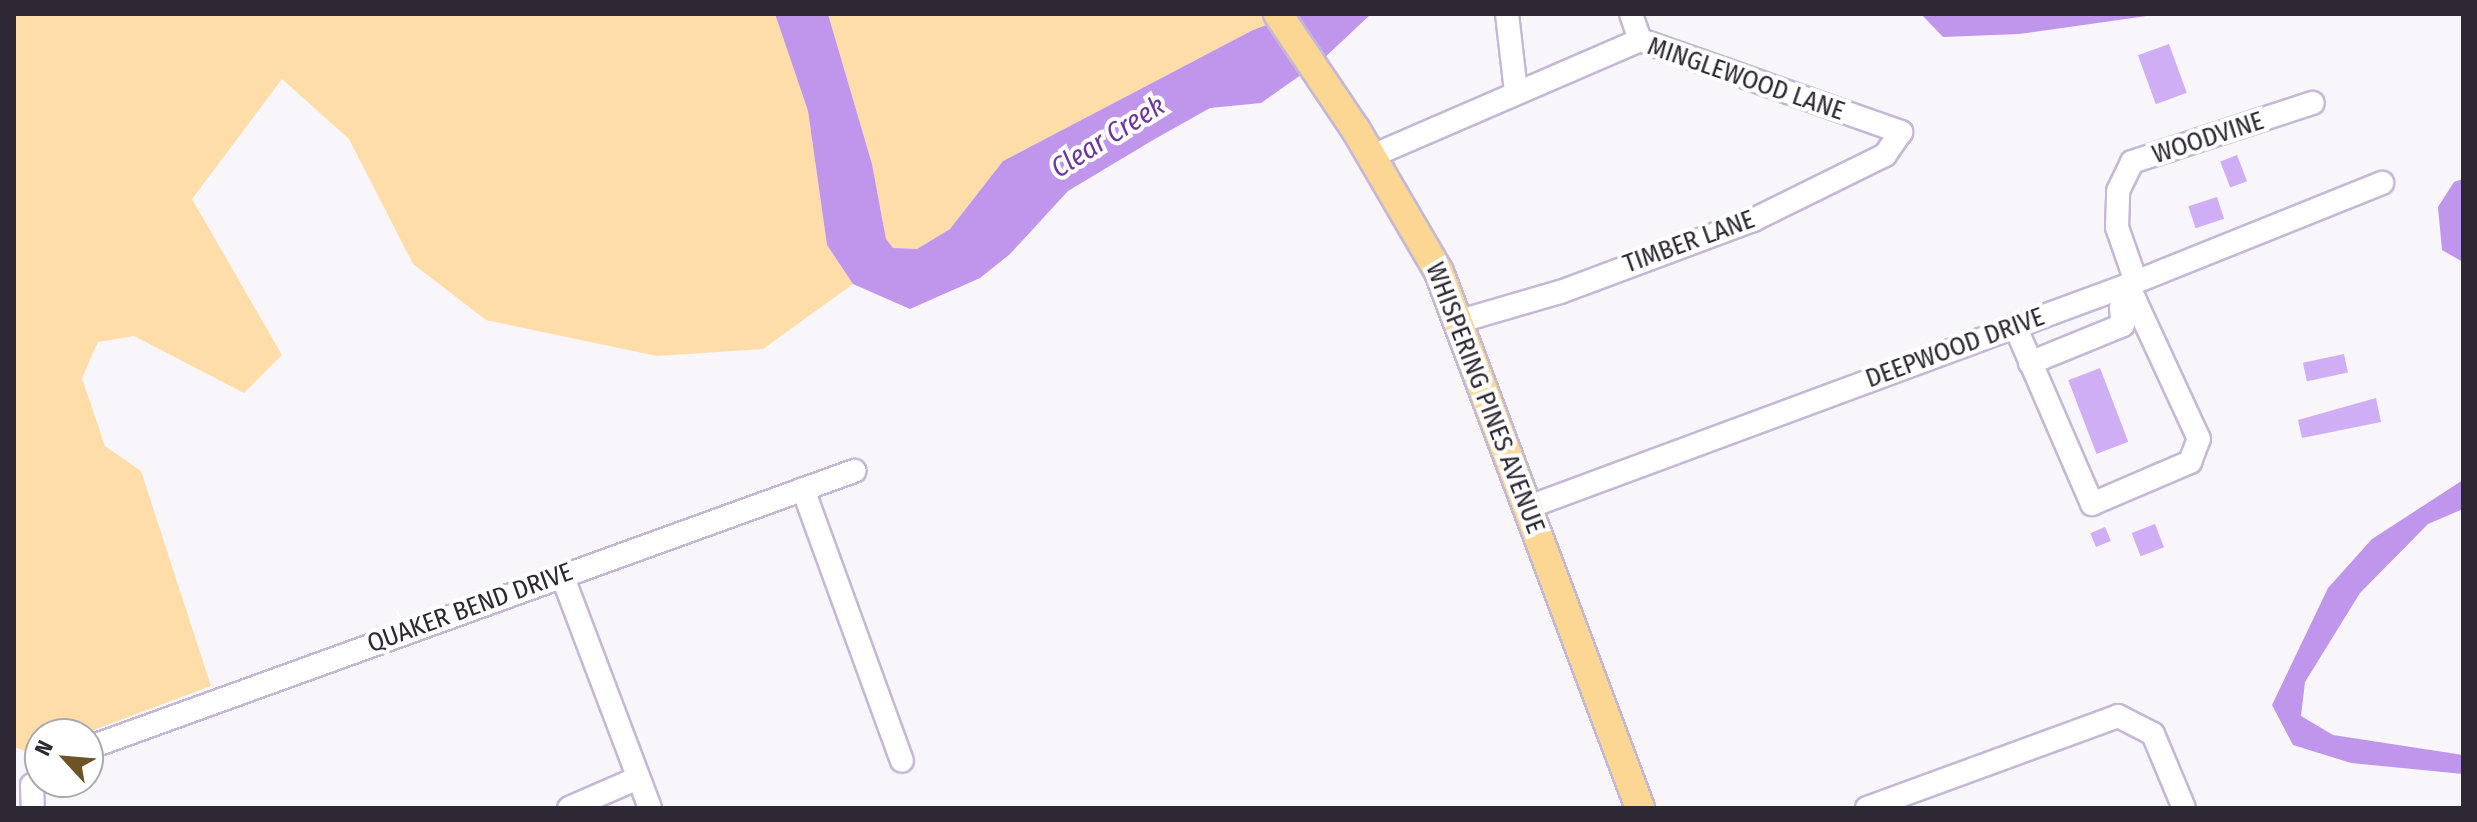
<!DOCTYPE html>
<html>
<head>
<meta charset="utf-8">
<style>
  body { margin:0 }
  #map { position:relative; width:2477px; height:822px; overflow:hidden; background:#f8f5fb; font-family:"Fira Sans Condensed",sans-serif }
  div>[style] { position:absolute }
  .green>* { inset:0; background:#fedda9 }
  .water>* { inset:0; background:#c096ed }
  .building>* { inset:0; background:#cfaef5; transform-origin:0 0 }
  .roads { filter:drop-shadow(2px 0 #c5b8d6) drop-shadow(-2px 0 #c5b8d6) drop-shadow(0 2px #c5b8d6) drop-shadow(0 -2px #c5b8d6) }
  .minor>* { height:22px; margin:-11px; padding:0 11px; transform-origin:11px; border-radius:11px; background:#fff }
  .major>* { height:28px; margin:-14px; padding:0 14px; transform-origin:14px; border-radius:14px; background:#fbd793 }
  span { translate:-50% -50%; white-space:nowrap; text-align:center; line-height:1.15; -webkit-text-stroke:8px #fff; paint-order:stroke }
  .street-label { font-size:26px; color:#2e2834 }
  .water-label { font-size:28px; color:#6c369a; font-style:italic }
  .frame { position:absolute; inset:0; border:16px solid #2e2834; pointer-events:none }
  .north { position:absolute; left:24px; top:718px; width:80px; height:80px; box-sizing:border-box; background:#fff; border:2px solid #aba9ae; border-radius:50%; rotate:296deg; font-size:22px; font-weight:700; line-height:32px; text-align:center; color:#2e2834 }
  .north::after { content:''; display:block; margin:auto; width:28px; height:36px; background:#6d5325; clip-path:polygon(50% 0,100% 100%,50% 72%,0 100%) }
</style>
</head>
<body>
<div id="map">
  <div class="green">
    <i style="clip-path:polygon(14px 14px,775px 14px,808px 111px,827px 245px,853px 284px,763px 349px,657px 356px,486px 320px,413px 264px,349px 139px,282px 79px,192px 199px,282px 355px,244px 393px,134px 336px,98px 342px,82px 378px,105px 446px,141px 471px,211px 686px,83px 734px,40px 734px,36px 755px,14px 747px)"></i>
    <i style="clip-path:polygon(828px 14px,1296px 14px,1253px 30px,1003px 161px,950px 229px,917px 249px,892px 248px,886px 239px,872px 164px)"></i>
  </div>
  <div class="water">
    <i style="clip-path:polygon(775px 14px,828px 14px,872px 164px,886px 239px,893px 248px,917px 249px,950px 229px,1003px 161px,1253px 30px,1296px 14px,1371px 14px,1322px 60px,1261px 103px,1210px 108px,1153px 140px,1068px 191px,1010px 254px,980px 278px,910px 309px,853px 284px,827px 245px,808px 111px)"></i>
    <i style="clip-path:polygon(1910px 14px,2161px 14px,2019px 34px,1943px 37px,1922px 15px)"></i>
    <i style="clip-path:polygon(2463px 179px,2463px 262px,2442px 250px,2438px 207px,2454px 182px)"></i>
    <i style="clip-path:polygon(2463px 480px,2463px 509px,2428px 524px,2360px 593px,2305px 682px,2301px 716px,2333px 735px,2463px 755px,2463px 774px,2351px 763px,2293px 745px,2272px 705px,2328px 588px,2372px 539px)"></i>
  </div>
  <div class="building">
    <i style="left:2169px;top:44px;width:52px;height:33px;rotate:70deg"></i>
    <i style="left:2237px;top:155px;width:28px;height:18px;rotate:69deg"></i>
    <i style="left:2217px;top:197px;width:23px;height:30px;rotate:72deg"></i>
    <i style="left:2344px;top:354px;width:19px;height:42px;rotate:78deg"></i>
    <i style="left:2100px;top:368px;width:79px;height:34px;rotate:69deg"></i>
    <i style="clip-path:polygon(2376px 398px,2381px 422px,2302px 438px,2298px 420px)"></i>
    <i style="left:2155px;top:524px;width:25px;height:25px;rotate:69deg"></i>
    <i style="left:2105px;top:527px;width:15px;height:16px;rotate:67deg"></i>
  </div>
  <div class="roads">
    <div class="minor">
      <i style="left:1507px;top:14px;width:79px;rotate:83.4deg"></i>
      <i style="left:1631px;top:14px;width:28px;rotate:71deg"></i>
      <i style="left:1372px;top:156px;width:292px;rotate:-23.4deg"></i>
      <i style="left:1640px;top:40px;width:277px;rotate:19.4deg"></i>
      <i style="left:1901px;top:132px;width:28px;rotate:125deg"></i>
      <i style="left:1885px;top:155px;width:147px;rotate:153.8deg"></i>
      <i style="left:1753px;top:220px;width:206px;rotate:159.5deg"></i>
      <i style="left:1560px;top:292px;width:104px;rotate:163.8deg"></i>
      <i style="left:2136px;top:282px;width:58px;rotate:-109.1deg"></i>
      <i style="left:2117px;top:227px;width:36px;rotate:-88deg"></i>
      <i style="left:2118px;top:191px;width:32px;rotate:-64deg"></i>
      <i style="left:2132px;top:162px;width:190px;rotate:-18.1deg"></i>
      <i style="left:2015px;top:326px;width:194px;rotate:66.6deg"></i>
      <i style="left:2092px;top:504px;width:107px;rotate:-23.2deg"></i>
      <i style="left:2190px;top:462px;width:25px;rotate:-69deg"></i>
      <i style="left:2199px;top:439px;width:170px;rotate:-114.8deg"></i>
      <i style="left:2030px;top:363px;width:100px;rotate:-22.2deg"></i>
      <i style="left:2123px;top:325px;width:17px;rotate:-97deg"></i>
      <i style="left:2121px;top:308px;width:16px;rotate:-27deg"></i>
      <i style="left:803px;top:489px;width:289px;rotate:70deg"></i>
      <i style="left:1526px;top:508px;width:642px;rotate:-20.33deg"></i>
      <i style="left:2128px;top:285px;width:274px;rotate:-21.9deg"></i>
      <i style="left:562px;top:575px;width:249px;rotate:69.3deg"></i>
      <i style="left:88px;top:748px;width:815px;rotate:-19.88deg"></i>
      <i style="left:32px;top:785px;width:23px;rotate:88deg"></i>
      <i style="left:569px;top:808px;width:75px;rotate:-23.5deg"></i>
      <i style="left:1867px;top:808px;width:267px;rotate:-20.1deg"></i>
      <i style="left:2118px;top:716px;width:39px;rotate:27deg"></i>
      <i style="left:2153px;top:734px;width:80px;rotate:67.3deg"></i>
    </div>
    <div class="major">
      <i style="left:1278px;top:14px;width:140px;rotate:56.1deg"></i>
      <i style="left:1356px;top:130px;width:164px;rotate:59.7deg"></i>
      <i style="left:1439px;top:272px;width:572px;rotate:69.44deg"></i>
    </div>
  </div>
  <div class="street-label">
    <span style="left:1746px;top:79px;rotate:19deg">MINGLEWOOD LANE</span>
    <span style="left:2208px;top:138px;rotate:-18deg">WOODVINE</span>
    <span style="left:1689px;top:242px;rotate:-20deg">TIMBER LANE</span>
    <span style="left:1955px;top:348px;rotate:-20deg">DEEPWOOD DRIVE</span>
    <span style="left:1485px;top:398px;rotate:69deg">WHISPERING PINES AVENUE</span>
    <span style="left:470px;top:608px;rotate:-20deg">QUAKER BEND DRIVE</span>
  </div>
  <div class="water-label">
    <span style="left:1108px;top:137px;rotate:-32deg">Clear Creek</span>
  </div>
  <div class="frame"></div>
  <div class="north">N</div>
</div>
</body>
</html>
